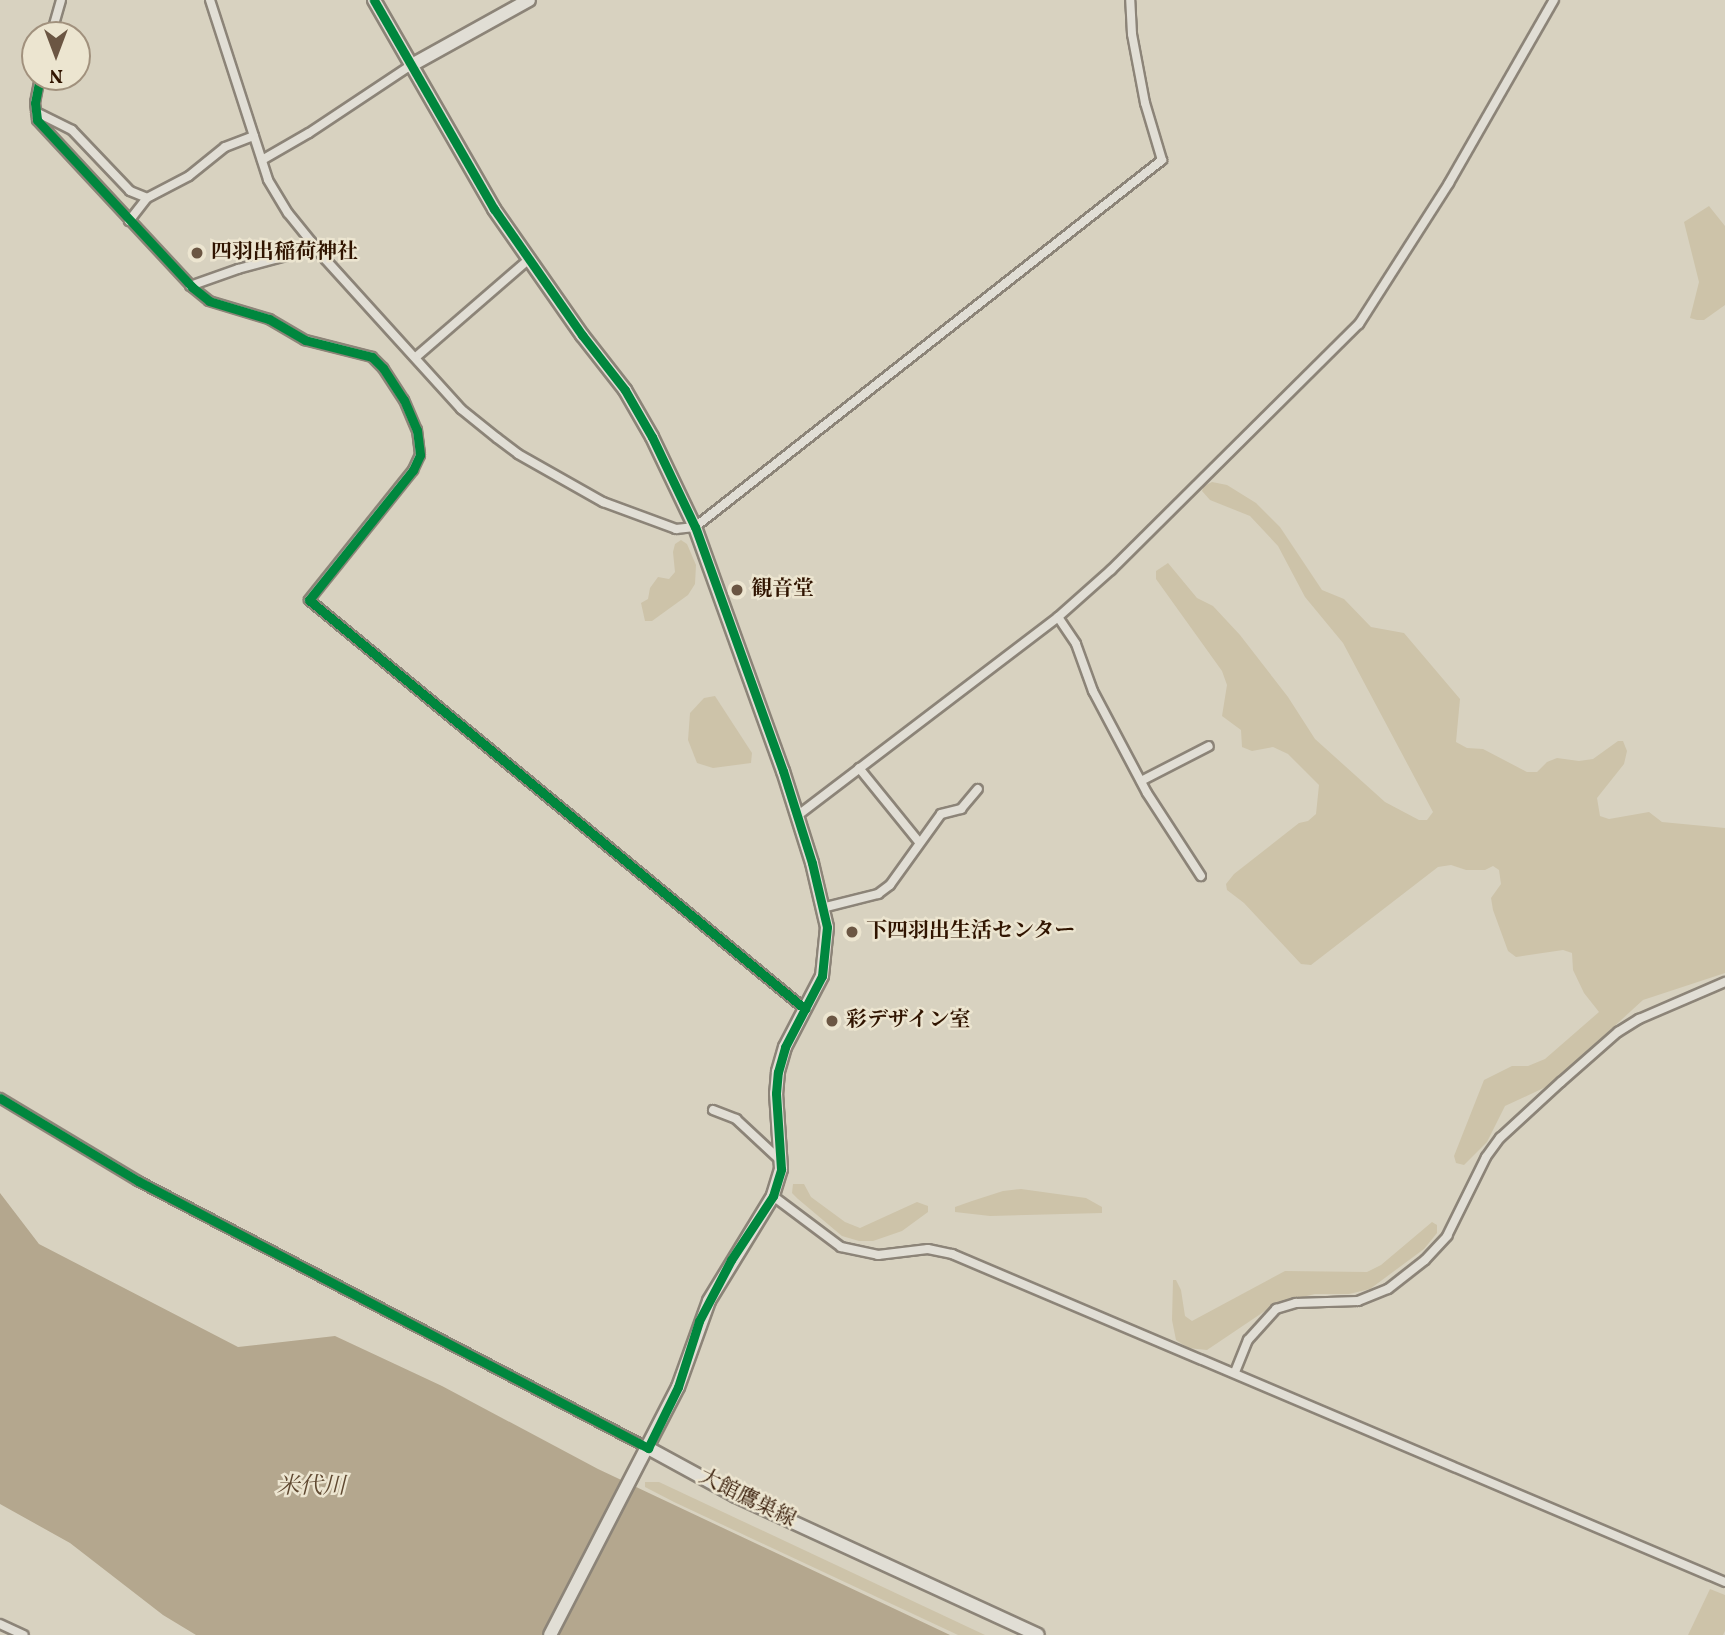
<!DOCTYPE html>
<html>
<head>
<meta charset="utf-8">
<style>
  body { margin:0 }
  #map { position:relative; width:1725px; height:1635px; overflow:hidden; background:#d8d2c0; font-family:Vollkorn,"Noto Serif JP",serif }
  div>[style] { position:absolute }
  .green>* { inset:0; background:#cdc3a9 }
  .water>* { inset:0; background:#b4a78e }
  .roads { filter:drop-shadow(2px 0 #8c8478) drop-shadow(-2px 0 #8c8478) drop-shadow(0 2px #8c8478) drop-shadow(0 -2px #8c8478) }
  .street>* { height:8px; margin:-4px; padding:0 4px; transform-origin:4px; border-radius:4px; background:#e1ded5 }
  .secondary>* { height:12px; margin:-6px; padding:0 6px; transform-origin:6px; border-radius:6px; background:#e1ded5 }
  .cycleway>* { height:9px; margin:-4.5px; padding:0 4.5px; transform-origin:4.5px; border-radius:4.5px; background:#00873e }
  .dots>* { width:19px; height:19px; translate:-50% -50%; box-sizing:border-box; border:4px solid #ece5d0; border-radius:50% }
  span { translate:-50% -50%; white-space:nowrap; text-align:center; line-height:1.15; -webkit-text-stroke:5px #ece5d0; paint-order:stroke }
  .poi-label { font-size:21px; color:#301400; font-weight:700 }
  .left { translate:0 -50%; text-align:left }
  .street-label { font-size:21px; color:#301400 }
  .water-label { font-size:23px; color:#5f4830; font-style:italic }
  .north { position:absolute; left:21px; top:21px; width:70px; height:70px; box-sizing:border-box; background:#ece5d0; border:2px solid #a1917d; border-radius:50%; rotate:180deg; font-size:19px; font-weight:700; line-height:28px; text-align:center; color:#301400 }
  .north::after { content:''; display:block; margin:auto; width:24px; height:32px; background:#6b5643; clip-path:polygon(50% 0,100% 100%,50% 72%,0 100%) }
</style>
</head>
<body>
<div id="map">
  <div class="green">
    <i style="clip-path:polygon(1709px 206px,1725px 226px,1725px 305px,1704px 320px,1697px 320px,1690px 318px,1699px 282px,1684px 222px)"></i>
    <i style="clip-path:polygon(1212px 482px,1227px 485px,1256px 503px,1280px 527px,1322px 590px,1344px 599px,1371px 627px,1404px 633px,1460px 699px,1456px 742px,1467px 748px,1483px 749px,1527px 772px,1537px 772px,1547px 762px,1557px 758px,1579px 761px,1593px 759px,1618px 741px,1623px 741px,1627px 751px,1624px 764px,1597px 798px,1600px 816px,1609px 819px,1649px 812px,1662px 822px,1725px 828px,1725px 973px,1643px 1000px,1550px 1085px,1505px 1106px,1487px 1142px,1464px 1165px,1456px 1163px,1454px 1156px,1484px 1080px,1512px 1066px,1528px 1066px,1545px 1059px,1599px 1012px,1584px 993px,1573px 970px,1572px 953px,1563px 950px,1516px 957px,1508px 951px,1493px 910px,1491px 898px,1501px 884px,1499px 870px,1493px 866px,1485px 870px,1466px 870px,1451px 865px,1438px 867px,1311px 965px,1301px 964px,1244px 903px,1227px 890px,1226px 884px,1234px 874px,1299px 823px,1308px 821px,1316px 814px,1319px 785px,1288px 754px,1273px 747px,1252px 751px,1242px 747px,1241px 730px,1222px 716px,1227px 685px,1222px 671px,1156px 579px,1156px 571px,1168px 563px,1197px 598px,1213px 606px,1240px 635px,1288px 697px,1315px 739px,1385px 802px,1419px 820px,1427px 820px,1433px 812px,1343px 643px,1305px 597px,1278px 546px,1250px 516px,1210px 500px,1202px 491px,1204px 486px)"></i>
    <i style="clip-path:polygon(681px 540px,687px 544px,696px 565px,695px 584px,688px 595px,652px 621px,645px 621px,641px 603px,648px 599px,650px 588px,658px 577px,669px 579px,675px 572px,673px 552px,675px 544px)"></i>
    <i style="clip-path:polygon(715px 696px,752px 753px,751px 763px,713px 768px,697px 763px,688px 740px,690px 713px,704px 698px)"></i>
    <i style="clip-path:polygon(793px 1184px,804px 1184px,811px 1197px,845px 1222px,860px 1228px,917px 1202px,928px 1206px,928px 1212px,902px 1231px,873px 1241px,859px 1241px,842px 1236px,798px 1199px,792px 1193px)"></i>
    <i style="clip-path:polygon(1021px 1189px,1086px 1198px,1102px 1207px,1102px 1213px,990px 1216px,955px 1212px,955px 1207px,972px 1201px,1003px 1191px)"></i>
    <i style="clip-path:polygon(1432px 1222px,1437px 1225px,1437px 1233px,1424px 1249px,1370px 1289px,1349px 1294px,1315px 1294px,1277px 1303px,1207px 1350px,1188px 1348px,1176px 1340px,1172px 1320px,1173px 1280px,1176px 1280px,1181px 1290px,1185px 1316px,1192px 1321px,1285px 1271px,1367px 1272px,1381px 1265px)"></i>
    <i style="clip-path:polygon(645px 1482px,659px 1482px,985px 1635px,958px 1635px,674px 1502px,645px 1487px)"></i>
    <i style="clip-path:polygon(1710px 1589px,1725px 1595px,1725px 1631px,1723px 1635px,1688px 1635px)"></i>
  </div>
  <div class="water">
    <i style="clip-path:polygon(0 1193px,39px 1244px,238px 1347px,335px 1336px,442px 1386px,598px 1469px,950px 1635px,196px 1635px,163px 1615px,70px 1543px,0 1504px)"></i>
  </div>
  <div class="roads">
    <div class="street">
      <i style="left:210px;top:0;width:189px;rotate:72.1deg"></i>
      <i style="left:268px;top:180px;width:39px;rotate:59deg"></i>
      <i style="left:288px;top:213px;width:60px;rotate:51deg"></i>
      <i style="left:326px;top:260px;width:201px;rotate:47.8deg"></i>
      <i style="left:461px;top:409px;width:46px;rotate:38.9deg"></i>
      <i style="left:497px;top:438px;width:26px;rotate:37deg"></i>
      <i style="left:518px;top:454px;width:98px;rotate:29.5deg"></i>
      <i style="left:603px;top:502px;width:78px;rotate:20.3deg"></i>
      <i style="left:676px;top:529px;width:19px;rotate:-6deg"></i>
      <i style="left:695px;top:527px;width:594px;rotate:-38.16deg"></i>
      <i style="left:1162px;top:160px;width:59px;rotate:-106.6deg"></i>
      <i style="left:1145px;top:103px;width:70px;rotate:-100.7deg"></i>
      <i style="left:1132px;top:34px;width:34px;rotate:-93deg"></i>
      <i style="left:51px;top:35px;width:36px;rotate:-74deg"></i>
      <i style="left:40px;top:77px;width:26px;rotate:101deg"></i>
      <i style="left:35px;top:103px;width:17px;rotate:83deg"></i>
      <i style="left:37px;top:120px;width:228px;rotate:47.1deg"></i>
      <i style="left:192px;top:287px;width:22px;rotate:39deg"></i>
      <i style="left:209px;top:301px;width:63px;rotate:16.7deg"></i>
      <i style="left:269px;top:319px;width:42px;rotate:30.3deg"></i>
      <i style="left:305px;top:340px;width:69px;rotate:14.2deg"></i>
      <i style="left:372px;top:357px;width:16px;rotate:45deg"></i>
      <i style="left:383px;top:368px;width:38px;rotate:57deg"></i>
      <i style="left:404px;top:400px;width:33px;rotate:67deg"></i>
      <i style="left:417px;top:430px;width:25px;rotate:83deg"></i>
      <i style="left:420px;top:455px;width:17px;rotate:115deg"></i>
      <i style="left:413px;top:470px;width:166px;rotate:128.7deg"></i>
      <i style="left:309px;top:600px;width:643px;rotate:39.51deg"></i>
      <i style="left:36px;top:112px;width:40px;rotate:26.6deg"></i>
      <i style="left:72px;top:130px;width:84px;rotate:46.4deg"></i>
      <i style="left:130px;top:191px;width:18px;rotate:22deg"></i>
      <i style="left:262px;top:160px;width:54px;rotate:-29.9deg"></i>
      <i style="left:309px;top:133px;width:121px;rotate:-33.6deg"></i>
      <i style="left:129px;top:221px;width:29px;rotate:-52deg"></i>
      <i style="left:147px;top:198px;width:47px;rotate:-27.6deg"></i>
      <i style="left:189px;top:176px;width:46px;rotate:-38.9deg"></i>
      <i style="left:225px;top:147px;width:31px;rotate:-21deg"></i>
      <i style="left:190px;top:286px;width:51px;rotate:-19.5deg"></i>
      <i style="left:238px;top:269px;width:81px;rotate:-15.1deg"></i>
      <i style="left:416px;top:357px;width:150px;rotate:-40.9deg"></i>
      <i style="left:1058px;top:617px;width:32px;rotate:56deg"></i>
      <i style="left:1076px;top:644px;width:50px;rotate:70.1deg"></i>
      <i style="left:1093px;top:691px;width:115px;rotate:62.1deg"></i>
      <i style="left:1147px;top:793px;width:99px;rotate:57deg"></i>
      <i style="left:859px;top:768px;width:95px;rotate:51deg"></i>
      <i style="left:1141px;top:781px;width:76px;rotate:-27.2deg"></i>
      <i style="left:797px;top:816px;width:328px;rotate:-37.3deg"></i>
      <i style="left:1058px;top:617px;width:71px;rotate:-41.6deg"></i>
      <i style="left:1111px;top:570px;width:349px;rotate:-44.8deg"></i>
      <i style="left:1359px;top:324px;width:167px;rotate:-57.4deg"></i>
      <i style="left:1449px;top:183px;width:211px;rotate:-60.2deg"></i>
      <i style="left:822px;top:908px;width:58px;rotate:-14deg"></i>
      <i style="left:878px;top:894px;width:15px;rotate:-37deg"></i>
      <i style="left:890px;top:885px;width:87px;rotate:-54.3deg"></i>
      <i style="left:941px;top:814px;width:21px;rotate:-14deg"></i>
      <i style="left:961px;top:809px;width:26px;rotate:-50deg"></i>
      <i style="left:0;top:1098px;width:161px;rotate:31deg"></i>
      <i style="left:138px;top:1181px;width:576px;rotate:27.63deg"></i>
      <i style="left:713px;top:1110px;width:25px;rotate:21deg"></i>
      <i style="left:736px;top:1119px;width:62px;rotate:43deg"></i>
      <i style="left:773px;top:1196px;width:85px;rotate:36.9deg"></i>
      <i style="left:841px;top:1247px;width:38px;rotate:12deg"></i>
      <i style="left:878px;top:1255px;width:50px;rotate:-6.8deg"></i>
      <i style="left:928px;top:1249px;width:25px;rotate:12deg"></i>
      <i style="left:952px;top:1254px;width:840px;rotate:22.99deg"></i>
      <i style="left:1235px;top:1372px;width:35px;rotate:-68deg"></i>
      <i style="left:1248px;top:1340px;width:42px;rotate:-47.9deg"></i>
      <i style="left:1276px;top:1309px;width:21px;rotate:-17deg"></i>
      <i style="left:1296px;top:1303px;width:62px;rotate:-1.8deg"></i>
      <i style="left:1358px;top:1301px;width:32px;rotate:-22deg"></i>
      <i style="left:1388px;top:1289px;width:47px;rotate:-38.1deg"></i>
      <i style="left:1425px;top:1260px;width:33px;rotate:-47deg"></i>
      <i style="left:1447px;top:1236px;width:88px;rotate:-63.7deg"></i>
      <i style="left:1486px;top:1157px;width:24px;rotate:-54deg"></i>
      <i style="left:1500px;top:1138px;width:83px;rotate:-42.6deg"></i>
      <i style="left:1561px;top:1082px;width:76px;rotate:-41.3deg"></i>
      <i style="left:1618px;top:1032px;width:25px;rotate:-32deg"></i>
      <i style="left:1639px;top:1019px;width:94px;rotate:-23.3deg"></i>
      <i style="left:0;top:1624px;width:26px;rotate:25deg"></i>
    </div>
    <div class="secondary">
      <i style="left:374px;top:0;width:241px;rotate:60.1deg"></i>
      <i style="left:494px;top:209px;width:154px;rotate:55.1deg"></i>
      <i style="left:582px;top:335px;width:70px;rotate:52deg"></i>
      <i style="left:625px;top:390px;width:54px;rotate:60.1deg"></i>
      <i style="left:652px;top:437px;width:100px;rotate:64.5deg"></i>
      <i style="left:695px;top:527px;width:259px;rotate:70.2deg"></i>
      <i style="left:783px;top:771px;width:96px;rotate:72.5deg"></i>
      <i style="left:812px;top:863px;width:66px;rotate:76.8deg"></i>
      <i style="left:827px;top:927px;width:49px;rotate:95.8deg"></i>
      <i style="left:822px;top:976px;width:80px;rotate:117.5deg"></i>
      <i style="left:785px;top:1047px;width:26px;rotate:106deg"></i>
      <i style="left:778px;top:1072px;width:21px;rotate:95deg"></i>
      <i style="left:776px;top:1093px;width:76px;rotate:86.2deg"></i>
      <i style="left:781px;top:1169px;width:28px;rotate:107deg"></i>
      <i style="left:773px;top:1196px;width:123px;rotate:121.4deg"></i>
      <i style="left:709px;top:1301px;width:91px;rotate:109.8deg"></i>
      <i style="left:678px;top:1387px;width:279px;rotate:117.3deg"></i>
      <i style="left:410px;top:66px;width:136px;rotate:-29deg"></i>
      <i style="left:648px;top:1448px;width:100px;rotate:28.6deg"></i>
      <i style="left:736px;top:1496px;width:332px;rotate:24.7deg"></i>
    </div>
  </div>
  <div class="cycleway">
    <i style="left:40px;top:77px;width:26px;rotate:101deg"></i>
    <i style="left:35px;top:103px;width:17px;rotate:83deg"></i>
    <i style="left:37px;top:120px;width:228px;rotate:47.1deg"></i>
    <i style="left:192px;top:287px;width:22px;rotate:39deg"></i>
    <i style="left:209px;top:301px;width:63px;rotate:16.7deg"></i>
    <i style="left:269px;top:319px;width:42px;rotate:30.3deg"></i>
    <i style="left:305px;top:340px;width:69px;rotate:14.2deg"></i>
    <i style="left:372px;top:357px;width:16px;rotate:45deg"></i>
    <i style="left:383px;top:368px;width:38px;rotate:57deg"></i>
    <i style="left:404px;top:400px;width:33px;rotate:67deg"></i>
    <i style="left:417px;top:430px;width:25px;rotate:83deg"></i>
    <i style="left:420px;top:455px;width:17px;rotate:115deg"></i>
    <i style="left:413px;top:470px;width:166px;rotate:128.7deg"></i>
    <i style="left:309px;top:600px;width:643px;rotate:39.51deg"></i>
    <i style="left:0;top:1098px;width:161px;rotate:31deg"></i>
    <i style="left:138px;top:1181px;width:576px;rotate:27.63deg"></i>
    <i style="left:648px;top:1448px;width:68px;rotate:-63.8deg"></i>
    <i style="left:678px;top:1387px;width:69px;rotate:-72.3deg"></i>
    <i style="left:699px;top:1321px;width:69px;rotate:-62.3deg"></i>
    <i style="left:731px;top:1260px;width:77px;rotate:-56.7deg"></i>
    <i style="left:773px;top:1196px;width:28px;rotate:-73deg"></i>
    <i style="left:781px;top:1169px;width:76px;rotate:-93.8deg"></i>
    <i style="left:776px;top:1093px;width:21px;rotate:-85deg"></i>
    <i style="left:778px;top:1072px;width:26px;rotate:-74deg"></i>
    <i style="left:785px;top:1047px;width:80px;rotate:-62.5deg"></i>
    <i style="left:822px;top:976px;width:49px;rotate:-84.2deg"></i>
    <i style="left:827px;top:927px;width:66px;rotate:-103.2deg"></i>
    <i style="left:812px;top:863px;width:96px;rotate:-107.5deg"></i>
    <i style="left:783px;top:771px;width:259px;rotate:-109.8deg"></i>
    <i style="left:695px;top:527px;width:100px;rotate:-115.5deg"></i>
    <i style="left:652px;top:437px;width:54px;rotate:-119.9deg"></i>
    <i style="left:625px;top:390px;width:70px;rotate:-128deg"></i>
    <i style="left:582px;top:335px;width:154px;rotate:-124.9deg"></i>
    <i style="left:494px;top:209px;width:241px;rotate:-119.9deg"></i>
  </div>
  <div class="dots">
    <i style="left:197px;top:253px;background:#6b5643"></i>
    <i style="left:737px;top:590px;background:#6b5643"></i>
    <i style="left:852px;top:932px;background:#6b5643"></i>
    <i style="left:832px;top:1021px;background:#6b5643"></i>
  </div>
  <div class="poi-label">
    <span class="left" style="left:211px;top:253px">四羽出稲荷神社</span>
    <span class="left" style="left:751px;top:590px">観音堂</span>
    <span class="left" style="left:866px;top:932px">下四羽出生活センター</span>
    <span class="left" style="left:846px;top:1021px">彩デザイン室</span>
  </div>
  <div class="street-label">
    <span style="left:747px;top:1499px;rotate:26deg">大館鷹巣線</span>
  </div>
  <div class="water-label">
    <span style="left:311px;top:1487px">米代川</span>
  </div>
  <div class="north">N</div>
</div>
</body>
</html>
